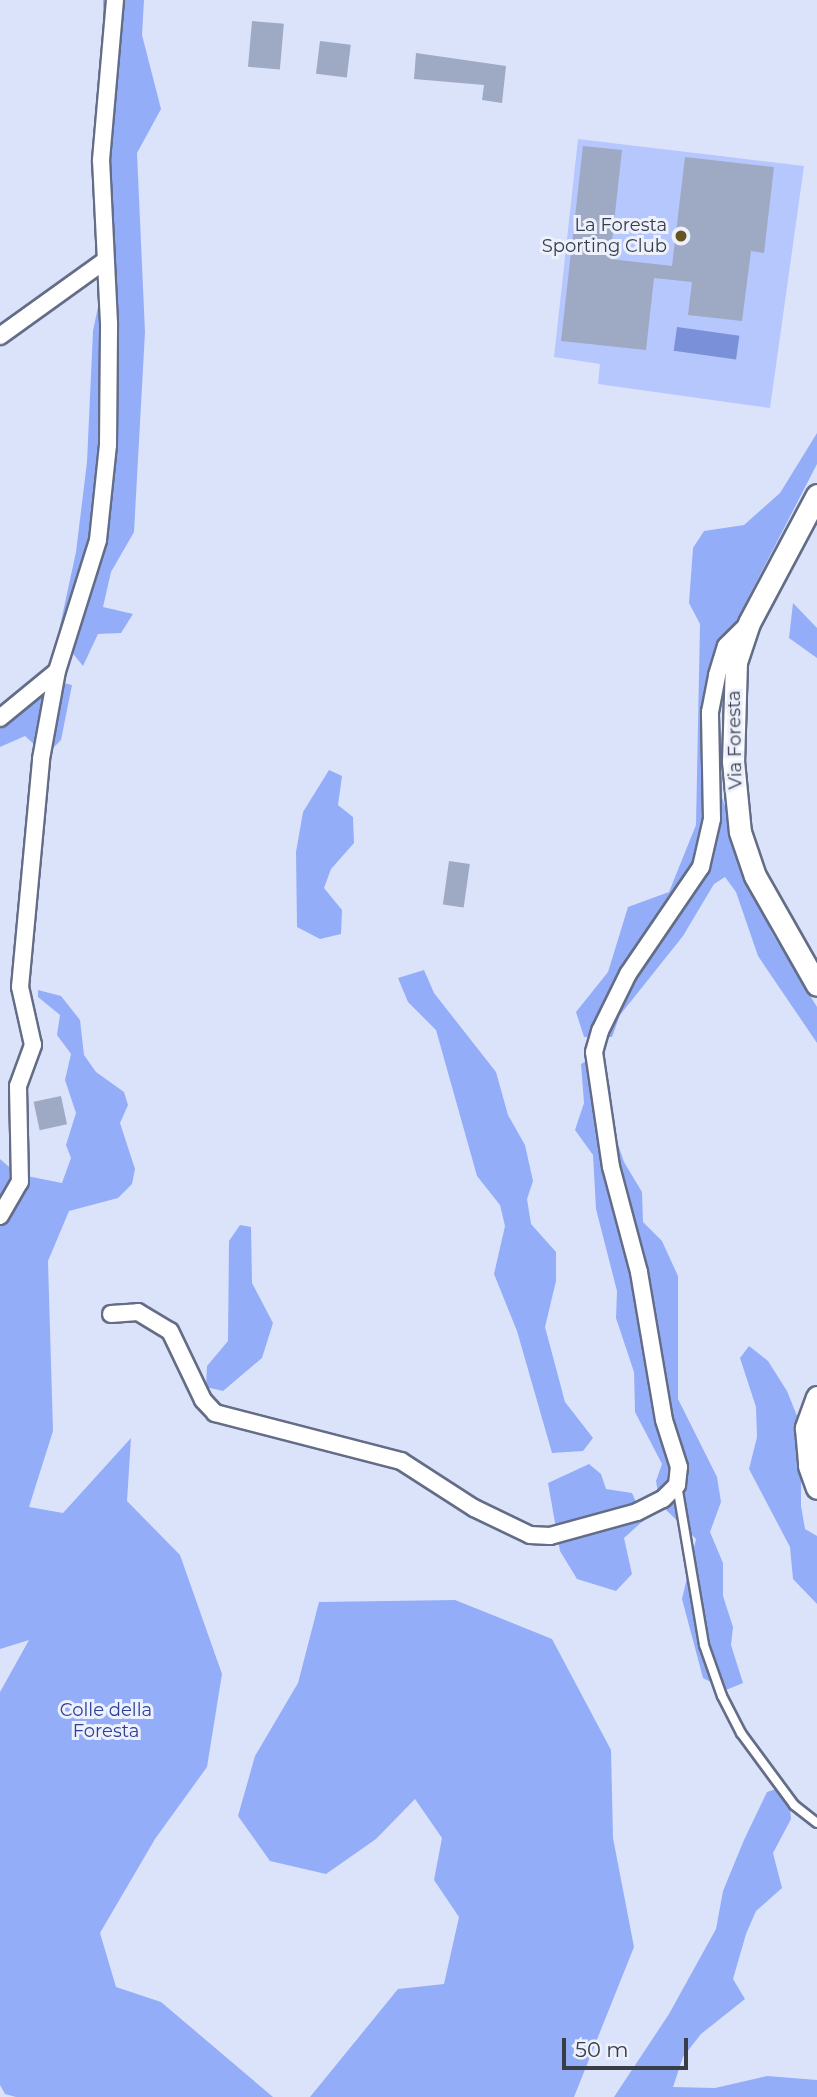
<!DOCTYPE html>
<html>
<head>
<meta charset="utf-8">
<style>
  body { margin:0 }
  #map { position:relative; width:817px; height:2097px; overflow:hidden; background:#dbe3fb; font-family:Montserrat,sans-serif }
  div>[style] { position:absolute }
  .green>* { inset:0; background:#b5c7fc }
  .forest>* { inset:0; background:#94adf8 }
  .water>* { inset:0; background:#7a91da; transform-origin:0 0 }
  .building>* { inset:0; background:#9ea9c4; transform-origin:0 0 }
  .roads { filter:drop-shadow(2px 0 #646d87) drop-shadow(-2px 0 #646d87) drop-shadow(0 2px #646d87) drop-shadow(0 -2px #646d87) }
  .lane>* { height:8px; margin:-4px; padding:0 4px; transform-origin:4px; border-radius:4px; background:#fff }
  .street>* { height:16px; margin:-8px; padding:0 8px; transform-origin:8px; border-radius:8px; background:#fff }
  .secondary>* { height:21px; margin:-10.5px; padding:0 10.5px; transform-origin:10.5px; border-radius:10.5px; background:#fff }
  .dots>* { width:19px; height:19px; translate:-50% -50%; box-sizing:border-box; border:4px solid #ecf1fd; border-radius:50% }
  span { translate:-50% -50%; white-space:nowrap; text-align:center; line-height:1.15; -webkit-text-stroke:6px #ecf1fd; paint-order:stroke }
  .poi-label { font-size:18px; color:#383d48 }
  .right { translate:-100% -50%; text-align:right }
  .street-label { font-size:18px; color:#383d48 }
  .park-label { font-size:18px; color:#2e4196 }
  .scale { position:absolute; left:562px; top:2038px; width:126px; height:32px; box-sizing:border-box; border:4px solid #383d48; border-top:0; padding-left:9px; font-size:21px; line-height:24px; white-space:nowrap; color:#383d48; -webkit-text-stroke:5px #ecf1fd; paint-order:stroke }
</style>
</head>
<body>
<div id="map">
  <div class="green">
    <i style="clip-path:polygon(578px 139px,804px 166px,770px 408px,598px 384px,600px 364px,554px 357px)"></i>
  </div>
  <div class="forest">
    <i style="clip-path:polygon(103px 0,144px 0,142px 35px,161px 109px,137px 153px,145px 332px,134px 532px,111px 572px,103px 607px,133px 614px,121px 633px,98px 634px,83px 666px,58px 635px,76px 552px,87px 462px,93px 331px,103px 282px)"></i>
    <i style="clip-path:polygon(817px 433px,817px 464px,728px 637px,718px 721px,721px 795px,772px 933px,817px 1007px,817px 1043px,758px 956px,736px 892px,725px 877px,714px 884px,683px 936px,620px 1015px,612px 1037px,584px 1037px,576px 1012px,608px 972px,628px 907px,669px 892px,696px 825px,700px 624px,689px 603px,693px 548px,704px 531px,744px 525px,780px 493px)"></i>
    <i style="clip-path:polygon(793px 603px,817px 628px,817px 658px,789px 638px)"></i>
    <i style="clip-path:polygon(49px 679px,72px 685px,61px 740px,46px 755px,25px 736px,0 747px,0 707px)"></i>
    <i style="clip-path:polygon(329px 770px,342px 776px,338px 805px,353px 817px,354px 843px,331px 869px,324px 888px,342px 910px,341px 934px,320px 939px,297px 927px,296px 852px,303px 812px)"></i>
    <i style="clip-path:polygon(424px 970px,434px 993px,496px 1072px,508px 1115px,525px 1145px,533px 1181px,527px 1199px,531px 1224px,556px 1252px,556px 1281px,545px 1327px,565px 1402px,593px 1438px,583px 1451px,552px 1453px,517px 1331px,494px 1274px,505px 1226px,500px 1205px,477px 1176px,436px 1030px,408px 1002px,398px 978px)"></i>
    <i style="clip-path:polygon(38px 990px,61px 996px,80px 1020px,84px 1055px,96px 1072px,124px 1092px,128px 1105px,120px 1123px,135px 1169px,132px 1184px,118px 1198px,69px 1211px,48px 1261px,53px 1431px,29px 1507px,63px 1513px,131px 1438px,127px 1501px,180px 1555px,222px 1674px,207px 1767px,155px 1839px,100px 1933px,116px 1987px,161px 2002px,273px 2097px,16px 2097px,5px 2094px,0 2085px,0 1692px,29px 1640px,0 1649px,0 1159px,17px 1174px,62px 1183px,71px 1158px,66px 1145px,76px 1113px,65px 1080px,71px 1054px,57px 1035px,60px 1015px,38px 997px)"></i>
    <i style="clip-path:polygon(586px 1061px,599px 1061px,610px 1086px,613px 1129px,624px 1162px,642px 1192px,643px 1222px,662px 1241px,678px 1276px,678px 1399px,717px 1477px,721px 1502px,710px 1532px,723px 1563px,723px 1596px,733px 1627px,731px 1645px,743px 1683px,726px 1690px,703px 1678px,682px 1599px,696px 1539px,660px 1504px,656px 1481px,662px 1464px,635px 1412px,634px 1372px,616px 1318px,617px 1291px,596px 1209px,593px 1155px,575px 1130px,584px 1103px,581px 1064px)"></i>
    <i style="clip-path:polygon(240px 1225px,251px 1227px,252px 1283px,273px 1323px,262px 1358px,223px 1391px,206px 1387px,207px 1366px,228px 1341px,229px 1241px)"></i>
    <i style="clip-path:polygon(749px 1346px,768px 1361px,787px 1391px,801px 1426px,801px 1506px,805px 1529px,817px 1536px,817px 1604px,793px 1579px,790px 1547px,749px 1469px,757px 1437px,756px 1407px,740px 1358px)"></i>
    <i style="clip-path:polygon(589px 1464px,601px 1474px,606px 1489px,632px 1493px,644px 1520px,624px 1538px,632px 1574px,616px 1591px,577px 1579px,560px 1551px,548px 1483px)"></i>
    <i style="clip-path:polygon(455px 1600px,552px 1639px,611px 1750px,613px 1838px,634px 1947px,574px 2097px,310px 2097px,398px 1989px,444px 1984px,459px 1917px,434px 1880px,442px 1838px,415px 1799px,376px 1839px,326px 1874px,270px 1861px,238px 1816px,255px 1756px,298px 1683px,319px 1602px)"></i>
    <i style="clip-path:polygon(779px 1788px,789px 1794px,791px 1819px,773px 1853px,782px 1888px,756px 1911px,746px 1934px,733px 1979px,745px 1999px,701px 2034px,683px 2057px,673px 2087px,715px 2088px,767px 2076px,817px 2080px,817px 2097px,614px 2097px,669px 2014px,716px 1929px,723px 1891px,744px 1840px,767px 1792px)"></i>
  </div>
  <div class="water">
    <i style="left:677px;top:327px;width:63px;height:24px;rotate:8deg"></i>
  </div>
  <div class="building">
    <i style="left:252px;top:21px;width:32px;height:46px;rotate:5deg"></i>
    <i style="left:320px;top:41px;width:31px;height:33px;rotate:7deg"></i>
    <i style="clip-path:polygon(416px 53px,506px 66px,502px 103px,482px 100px,484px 85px,414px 79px)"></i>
    <i style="clip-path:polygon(583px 146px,622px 150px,610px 259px,672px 266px,685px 157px,774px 167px,764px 253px,751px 251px,742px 321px,688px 315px,692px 282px,654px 278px,646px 350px,561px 341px)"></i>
    <i style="left:449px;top:861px;width:21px;height:44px;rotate:8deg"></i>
    <i style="left:61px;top:1096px;width:29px;height:28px;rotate:78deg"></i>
  </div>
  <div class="roads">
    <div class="lane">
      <i style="left:677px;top:1485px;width:162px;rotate:80.4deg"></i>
      <i style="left:704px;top:1645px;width:54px;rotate:70.6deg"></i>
      <i style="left:722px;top:1696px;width:42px;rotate:62.8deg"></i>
      <i style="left:741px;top:1733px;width:89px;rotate:53.6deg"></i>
      <i style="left:794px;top:1805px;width:29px;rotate:38deg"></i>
    </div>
    <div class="street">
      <i style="left:0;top:336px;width:127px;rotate:-35.7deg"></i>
      <i style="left:0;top:718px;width:72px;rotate:-39.4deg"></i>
      <i style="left:0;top:1216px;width:39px;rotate:-60deg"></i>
      <i style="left:20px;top:1182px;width:96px;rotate:-91.2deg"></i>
      <i style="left:18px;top:1086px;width:44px;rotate:-69.9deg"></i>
      <i style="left:33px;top:1045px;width:59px;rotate:-102.6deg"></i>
      <i style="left:20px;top:987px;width:229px;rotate:-84.7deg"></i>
      <i style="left:41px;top:759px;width:89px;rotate:-79.7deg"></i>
      <i style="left:57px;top:671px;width:137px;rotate:-72.6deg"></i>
      <i style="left:98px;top:540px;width:96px;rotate:-84deg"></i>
      <i style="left:108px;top:445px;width:122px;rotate:-89.5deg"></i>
      <i style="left:109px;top:323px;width:163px;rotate:-92.8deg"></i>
      <i style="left:101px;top:160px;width:161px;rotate:-85deg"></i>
      <i style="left:111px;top:1314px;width:27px;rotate:-4deg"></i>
      <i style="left:138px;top:1312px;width:37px;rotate:31deg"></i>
      <i style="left:170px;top:1331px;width:76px;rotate:64.4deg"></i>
      <i style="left:203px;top:1400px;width:18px;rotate:47deg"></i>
      <i style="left:215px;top:1413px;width:192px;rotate:14.5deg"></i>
      <i style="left:401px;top:1461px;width:87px;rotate:32.8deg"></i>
      <i style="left:474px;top:1508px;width:62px;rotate:25.7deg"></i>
      <i style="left:530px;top:1535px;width:20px;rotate:3deg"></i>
      <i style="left:550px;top:1536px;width:90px;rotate:-15.4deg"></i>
      <i style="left:637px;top:1512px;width:29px;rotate:-27deg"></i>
      <i style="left:663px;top:1499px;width:20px;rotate:-45deg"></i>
      <i style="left:677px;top:1485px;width:18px;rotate:-84deg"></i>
      <i style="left:679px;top:1467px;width:49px;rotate:-107.7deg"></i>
      <i style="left:664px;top:1420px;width:150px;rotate:-99.6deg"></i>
      <i style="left:639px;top:1272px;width:109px;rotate:-104.9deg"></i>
      <i style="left:611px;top:1167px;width:116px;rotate:-98.4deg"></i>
      <i style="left:594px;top:1052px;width:22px;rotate:-74deg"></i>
      <i style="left:600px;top:1031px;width:64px;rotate:-63.8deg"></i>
      <i style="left:628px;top:974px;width:130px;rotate:-55.7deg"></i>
      <i style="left:701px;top:867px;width:49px;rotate:-77.1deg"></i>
      <i style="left:712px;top:819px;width:107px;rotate:-91.1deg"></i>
      <i style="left:710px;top:712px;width:38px;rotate:-79deg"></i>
      <i style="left:717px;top:675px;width:30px;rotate:-73deg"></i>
      <i style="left:726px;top:646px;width:30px;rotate:-45deg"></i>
    </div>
    <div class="secondary">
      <i style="left:817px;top:495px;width:145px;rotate:118deg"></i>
      <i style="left:749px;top:623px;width:41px;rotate:108.4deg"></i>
      <i style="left:736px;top:662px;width:99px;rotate:91.7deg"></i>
      <i style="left:733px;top:761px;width:71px;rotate:84.4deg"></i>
      <i style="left:740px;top:832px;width:46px;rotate:71.2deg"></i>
      <i style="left:755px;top:876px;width:125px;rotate:60.4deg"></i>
      <i style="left:817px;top:1397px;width:33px;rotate:110deg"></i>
      <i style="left:806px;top:1428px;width:38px;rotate:85deg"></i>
      <i style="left:809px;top:1466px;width:23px;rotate:70deg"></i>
    </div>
  </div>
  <div class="dots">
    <i style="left:681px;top:236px;background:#685322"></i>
  </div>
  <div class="poi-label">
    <span class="right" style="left:667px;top:236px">La Foresta<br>Sporting Club</span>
  </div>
  <div class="street-label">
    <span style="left:735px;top:740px;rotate:-91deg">Via Foresta</span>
  </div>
  <div class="park-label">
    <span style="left:106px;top:1721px">Colle della<br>Foresta</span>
  </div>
  <div class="scale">50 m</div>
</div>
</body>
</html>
